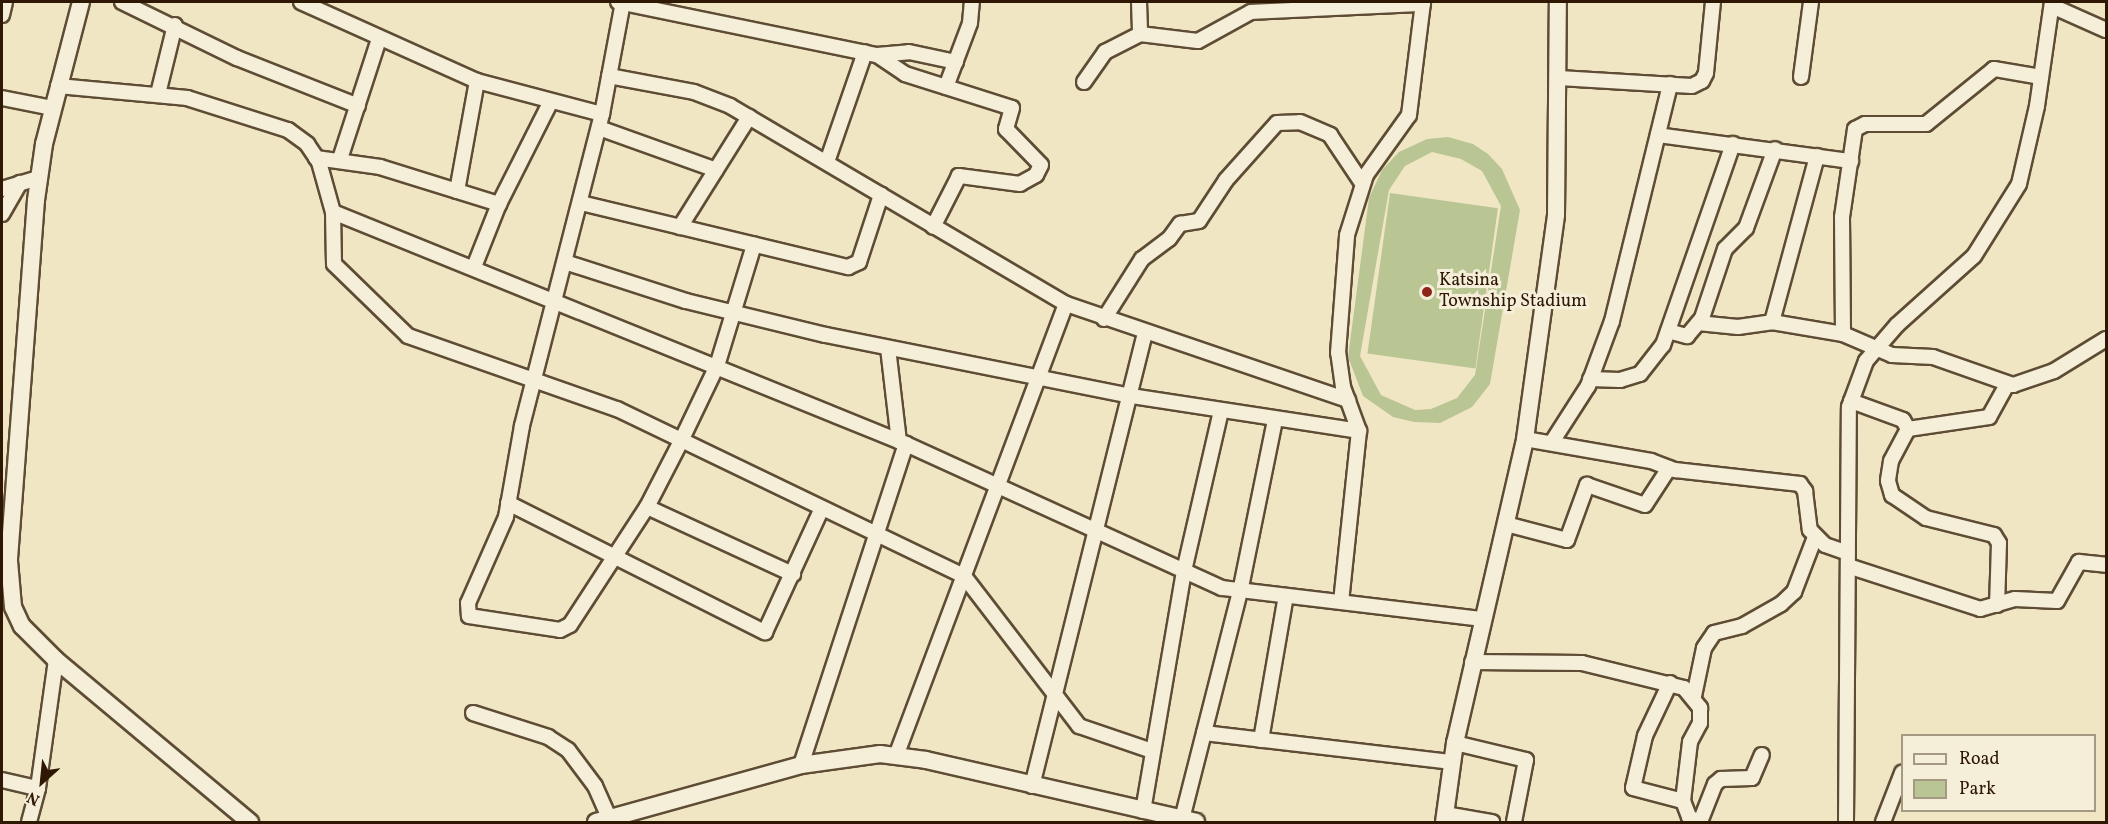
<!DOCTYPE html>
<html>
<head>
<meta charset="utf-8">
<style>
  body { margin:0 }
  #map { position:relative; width:2108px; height:824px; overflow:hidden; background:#f0e6c4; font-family:Vollkorn,serif }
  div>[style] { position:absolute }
  .green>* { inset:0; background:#bac594; transform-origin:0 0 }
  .roads { filter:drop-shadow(2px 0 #5e4c34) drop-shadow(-2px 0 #5e4c34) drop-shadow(0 2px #5e4c34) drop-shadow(0 -2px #5e4c34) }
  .minor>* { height:14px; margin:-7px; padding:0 7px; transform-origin:7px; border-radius:7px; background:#f5efd9 }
  .tertiary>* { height:16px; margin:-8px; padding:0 8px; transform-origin:8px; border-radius:8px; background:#f5efd9 }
  .dots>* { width:16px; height:16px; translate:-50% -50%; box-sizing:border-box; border:3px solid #f5efd9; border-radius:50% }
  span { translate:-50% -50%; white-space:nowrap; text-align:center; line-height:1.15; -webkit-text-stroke:6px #f5efd9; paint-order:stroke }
  .poi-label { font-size:18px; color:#2e1804 }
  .left { translate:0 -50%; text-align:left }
  .frame { position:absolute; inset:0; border:3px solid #2e1804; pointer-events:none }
  .legend { position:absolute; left:1901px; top:734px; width:195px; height:78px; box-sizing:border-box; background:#f5efd9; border:2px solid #a59984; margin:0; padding:8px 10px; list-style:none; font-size:18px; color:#2e1804 }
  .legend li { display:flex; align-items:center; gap:12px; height:30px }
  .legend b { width:30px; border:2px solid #a59984 }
  .north { position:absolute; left:12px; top:752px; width:60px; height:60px; -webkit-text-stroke:4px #f5efd9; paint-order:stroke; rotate:207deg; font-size:16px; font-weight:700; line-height:24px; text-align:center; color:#2e1804 }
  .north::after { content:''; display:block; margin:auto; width:21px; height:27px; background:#2e1804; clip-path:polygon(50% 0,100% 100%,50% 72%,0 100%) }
</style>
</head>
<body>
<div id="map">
  <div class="green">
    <i style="clip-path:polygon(evenodd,1448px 137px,1473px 144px,1488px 154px,1502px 169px,1520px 210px,1490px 384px,1472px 407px,1440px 423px,1414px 422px,1393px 417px,1363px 396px,1348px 357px,1369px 198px,1382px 170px,1399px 152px,1427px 139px,1448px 137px,1432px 152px,1461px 159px,1482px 171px,1501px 206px,1475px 375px,1457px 398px,1431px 409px,1415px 410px,1381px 395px,1360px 356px,1389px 190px,1405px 166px,1432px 152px)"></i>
    <i style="left:1390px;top:193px;width:109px;height:162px;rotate:8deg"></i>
  </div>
  <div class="roads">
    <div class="minor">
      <i style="left:122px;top:2px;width:128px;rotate:26deg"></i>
      <i style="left:237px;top:58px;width:130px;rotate:21.6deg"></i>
      <i style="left:301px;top:2px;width:193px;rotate:24.2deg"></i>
      <i style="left:477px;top:81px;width:129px;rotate:14.8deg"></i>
      <i style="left:618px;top:2px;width:264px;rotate:11.6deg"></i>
      <i style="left:877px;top:55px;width:32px;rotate:-5deg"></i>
      <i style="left:909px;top:52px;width:48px;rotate:12deg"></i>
      <i style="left:623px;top:2px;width:114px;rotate:100.6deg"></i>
      <i style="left:602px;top:114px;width:322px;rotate:104.4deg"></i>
      <i style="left:522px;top:426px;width:92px;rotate:100deg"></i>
      <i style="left:506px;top:517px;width:94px;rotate:113.8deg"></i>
      <i style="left:468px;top:603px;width:13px;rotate:86deg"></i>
      <i style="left:469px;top:616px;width:92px;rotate:8.7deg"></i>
      <i style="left:560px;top:630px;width:11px;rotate:-27deg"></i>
      <i style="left:570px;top:625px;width:141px;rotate:-56.9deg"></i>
      <i style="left:647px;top:507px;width:74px;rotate:-62.7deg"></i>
      <i style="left:681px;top:441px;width:83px;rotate:-64.4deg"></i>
      <i style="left:717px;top:366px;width:127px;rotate:-73deg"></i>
      <i style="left:1139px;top:2px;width:32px;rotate:88deg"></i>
      <i style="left:2052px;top:6px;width:59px;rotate:24deg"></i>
      <i style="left:2px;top:15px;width:13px;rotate:-77deg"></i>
      <i style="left:877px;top:55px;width:34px;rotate:34deg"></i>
      <i style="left:905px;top:74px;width:112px;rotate:17.6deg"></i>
      <i style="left:1012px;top:108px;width:22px;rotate:106deg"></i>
      <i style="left:1006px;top:129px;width:50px;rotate:45.8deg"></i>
      <i style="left:1041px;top:165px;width:11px;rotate:117deg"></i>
      <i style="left:1036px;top:175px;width:18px;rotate:151deg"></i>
      <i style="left:1020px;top:184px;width:62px;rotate:-172.5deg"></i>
      <i style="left:959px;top:176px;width:57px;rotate:117deg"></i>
      <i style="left:609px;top:76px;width:86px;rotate:10.7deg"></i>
      <i style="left:694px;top:92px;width:39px;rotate:21deg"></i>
      <i style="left:730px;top:106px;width:390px;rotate:30.5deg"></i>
      <i style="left:1066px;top:304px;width:298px;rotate:18.8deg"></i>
      <i style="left:1801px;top:77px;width:76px;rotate:-82.4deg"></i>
      <i style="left:2041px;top:77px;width:48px;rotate:-170.3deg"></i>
      <i style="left:1994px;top:69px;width:87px;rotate:141deg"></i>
      <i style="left:1926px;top:124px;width:61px;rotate:180deg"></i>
      <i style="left:1865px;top:124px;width:11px;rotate:153deg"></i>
      <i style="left:1855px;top:129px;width:89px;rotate:98.4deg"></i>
      <i style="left:1842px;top:217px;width:117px;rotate:89.5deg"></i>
      <i style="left:1843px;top:334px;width:53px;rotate:23.2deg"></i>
      <i style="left:1892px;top:355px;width:41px;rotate:2.8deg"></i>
      <i style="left:1933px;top:357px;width:85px;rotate:19.3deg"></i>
      <i style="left:2013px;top:385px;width:43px;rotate:-18.9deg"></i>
      <i style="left:2054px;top:371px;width:61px;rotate:-31.6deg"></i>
      <i style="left:1559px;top:78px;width:133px;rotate:3.4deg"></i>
      <i style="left:1692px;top:86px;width:11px;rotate:-27deg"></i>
      <i style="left:1702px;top:81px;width:9px;rotate:-63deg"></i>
      <i style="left:1706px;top:73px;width:71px;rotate:-84.4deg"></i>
      <i style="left:1084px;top:82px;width:37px;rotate:-55deg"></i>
      <i style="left:1105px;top:52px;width:39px;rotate:-27deg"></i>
      <i style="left:1140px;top:34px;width:58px;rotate:6.9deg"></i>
      <i style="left:1198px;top:41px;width:60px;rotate:-28.7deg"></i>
      <i style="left:1251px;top:12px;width:172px;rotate:-2.7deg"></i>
      <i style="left:58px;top:86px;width:130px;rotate:5.3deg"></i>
      <i style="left:187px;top:98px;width:106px;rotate:17.6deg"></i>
      <i style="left:288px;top:130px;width:24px;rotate:36deg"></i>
      <i style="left:307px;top:144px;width:22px;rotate:56deg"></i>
      <i style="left:319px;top:162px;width:52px;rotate:74.4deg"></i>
      <i style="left:333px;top:212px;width:52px;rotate:88.9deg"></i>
      <i style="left:334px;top:264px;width:103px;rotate:44.2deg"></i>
      <i style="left:408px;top:336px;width:221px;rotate:19.3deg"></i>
      <i style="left:617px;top:409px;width:385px;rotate:25.7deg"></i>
      <i style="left:964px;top:576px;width:189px;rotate:52.5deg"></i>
      <i style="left:1079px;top:726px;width:77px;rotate:18.9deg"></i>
      <i style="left:946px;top:87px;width:68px;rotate:-69.4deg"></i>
      <i style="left:970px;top:23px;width:21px;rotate:-85deg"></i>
      <i style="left:158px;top:94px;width:71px;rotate:-76.2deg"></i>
      <i style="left:2px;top:98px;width:52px;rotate:11.1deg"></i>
      <i style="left:599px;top:128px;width:124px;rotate:19.7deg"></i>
      <i style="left:1658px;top:135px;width:195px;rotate:7.7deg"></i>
      <i style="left:316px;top:158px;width:65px;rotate:8deg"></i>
      <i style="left:380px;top:167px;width:125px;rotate:17.3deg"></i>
      <i style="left:340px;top:159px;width:126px;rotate:-72deg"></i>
      <i style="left:827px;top:162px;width:116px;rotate:-70.9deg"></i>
      <i style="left:2px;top:189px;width:39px;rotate:-17deg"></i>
      <i style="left:457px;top:191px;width:112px;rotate:-79.7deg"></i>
      <i style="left:581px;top:203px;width:275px;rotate:13.5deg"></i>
      <i style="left:848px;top:267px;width:12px;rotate:-24deg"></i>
      <i style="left:859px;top:262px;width:71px;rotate:-71.8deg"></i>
      <i style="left:333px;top:212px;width:618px;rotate:22.04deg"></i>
      <i style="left:906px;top:444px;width:347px;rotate:24.5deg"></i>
      <i style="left:1222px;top:588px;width:262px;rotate:6.8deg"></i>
      <i style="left:2px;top:214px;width:36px;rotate:-60deg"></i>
      <i style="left:680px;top:227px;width:130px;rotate:-57.9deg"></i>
      <i style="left:565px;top:262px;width:127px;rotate:17.9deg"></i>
      <i style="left:686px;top:301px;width:144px;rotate:13.7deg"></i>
      <i style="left:826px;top:335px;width:311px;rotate:11.3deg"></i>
      <i style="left:1131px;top:396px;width:231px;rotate:8.7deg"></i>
      <i style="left:1359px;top:431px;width:171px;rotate:96deg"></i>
      <i style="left:474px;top:267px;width:68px;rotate:-68.4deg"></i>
      <i style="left:499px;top:204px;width:113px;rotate:-63.2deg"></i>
      <i style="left:1104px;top:319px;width:71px;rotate:-57.7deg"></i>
      <i style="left:1142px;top:259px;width:34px;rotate:-37deg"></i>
      <i style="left:1169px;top:239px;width:19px;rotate:-54deg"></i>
      <i style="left:1180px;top:224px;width:19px;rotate:-9deg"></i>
      <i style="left:1199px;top:221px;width:49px;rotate:-56.6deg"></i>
      <i style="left:1226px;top:180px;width:76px;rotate:-48.2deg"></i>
      <i style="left:1277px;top:123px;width:23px;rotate:-2deg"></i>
      <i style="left:1300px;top:122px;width:33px;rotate:23deg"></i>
      <i style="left:1330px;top:135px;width:58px;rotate:56.3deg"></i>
      <i style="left:1772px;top:322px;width:172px;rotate:-74.8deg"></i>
      <i style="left:1698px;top:323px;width:40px;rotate:5.7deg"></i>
      <i style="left:1738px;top:327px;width:34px;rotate:-8deg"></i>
      <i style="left:1772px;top:322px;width:72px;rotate:9.6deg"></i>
      <i style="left:1668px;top:331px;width:20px;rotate:15deg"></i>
      <i style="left:1687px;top:336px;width:23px;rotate:-50deg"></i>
      <i style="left:1702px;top:318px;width:73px;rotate:-71.6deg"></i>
      <i style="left:1725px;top:249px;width:30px;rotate:-45deg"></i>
      <i style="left:1746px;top:228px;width:84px;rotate:-69.8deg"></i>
      <i style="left:888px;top:348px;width:94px;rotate:83.3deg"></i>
      <i style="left:1590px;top:379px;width:30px;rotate:2deg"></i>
      <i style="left:1620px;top:380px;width:21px;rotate:-17deg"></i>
      <i style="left:1640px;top:374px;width:37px;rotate:-52deg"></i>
      <i style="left:1663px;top:345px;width:213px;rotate:-70.8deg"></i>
      <i style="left:1851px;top:401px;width:55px;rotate:20.1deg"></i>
      <i style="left:1903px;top:420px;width:10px;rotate:61deg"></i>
      <i style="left:1908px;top:429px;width:36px;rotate:118deg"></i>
      <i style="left:1891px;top:461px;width:20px;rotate:99deg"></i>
      <i style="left:1888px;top:481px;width:15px;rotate:74deg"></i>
      <i style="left:1892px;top:495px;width:41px;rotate:34.1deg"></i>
      <i style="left:1926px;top:518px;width:70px;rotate:14deg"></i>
      <i style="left:1994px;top:535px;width:9px;rotate:58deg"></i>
      <i style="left:1999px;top:543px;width:62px;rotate:91.8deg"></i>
      <i style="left:1908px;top:429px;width:82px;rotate:-8.4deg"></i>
      <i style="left:1989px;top:417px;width:37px;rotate:-61deg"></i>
      <i style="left:1359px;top:431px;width:47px;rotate:-110deg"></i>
      <i style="left:1343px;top:387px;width:34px;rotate:-98deg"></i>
      <i style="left:1338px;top:353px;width:118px;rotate:-85.6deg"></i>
      <i style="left:1347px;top:235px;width:63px;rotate:-72.4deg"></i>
      <i style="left:1366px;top:175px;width:74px;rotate:-54.4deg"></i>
      <i style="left:1409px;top:115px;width:114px;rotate:-82.9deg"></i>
      <i style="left:1525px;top:439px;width:128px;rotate:9.9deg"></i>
      <i style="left:1651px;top:461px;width:26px;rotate:21deg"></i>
      <i style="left:1675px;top:470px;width:126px;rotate:6.4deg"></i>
      <i style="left:1800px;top:484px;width:9px;rotate:54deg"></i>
      <i style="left:1805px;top:491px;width:39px;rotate:83deg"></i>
      <i style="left:1810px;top:530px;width:21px;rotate:45deg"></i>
      <i style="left:1825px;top:545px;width:24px;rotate:19deg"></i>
      <i style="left:1552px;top:442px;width:67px;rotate:-57.3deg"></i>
      <i style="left:1588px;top:386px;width:69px;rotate:-69.7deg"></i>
      <i style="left:1612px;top:321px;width:244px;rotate:-76.2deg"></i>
      <i style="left:508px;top:503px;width:288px;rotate:26.7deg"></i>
      <i style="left:765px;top:632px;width:136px;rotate:-65.3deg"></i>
      <i style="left:647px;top:507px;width:161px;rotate:24.7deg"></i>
      <i style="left:1506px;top:524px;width:63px;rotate:14.7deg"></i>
      <i style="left:1567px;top:540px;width:59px;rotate:-70deg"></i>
      <i style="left:1587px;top:485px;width:61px;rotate:19deg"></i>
      <i style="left:1645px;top:505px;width:44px;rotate:-57deg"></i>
      <i style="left:1848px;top:566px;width:139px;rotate:18deg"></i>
      <i style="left:1980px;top:609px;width:36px;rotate:-16deg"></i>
      <i style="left:2015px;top:599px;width:42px;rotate:2.7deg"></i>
      <i style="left:2057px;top:601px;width:45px;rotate:-60.6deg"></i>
      <i style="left:2079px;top:562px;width:27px;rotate:6deg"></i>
      <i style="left:1472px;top:662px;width:110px;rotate:0.5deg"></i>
      <i style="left:1582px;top:663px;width:105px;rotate:13.8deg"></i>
      <i style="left:1684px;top:688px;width:26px;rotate:51deg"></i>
      <i style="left:1700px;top:708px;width:15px;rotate:90deg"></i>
      <i style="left:1700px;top:723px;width:21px;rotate:118deg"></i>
      <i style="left:1690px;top:742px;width:59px;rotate:96.8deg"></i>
      <i style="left:1683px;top:801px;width:17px;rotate:69deg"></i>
      <i style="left:1689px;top:817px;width:11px;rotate:27deg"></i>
      <i style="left:1670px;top:683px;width:59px;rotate:115.3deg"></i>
      <i style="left:1645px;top:736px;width:53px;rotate:103deg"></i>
      <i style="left:1633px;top:788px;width:52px;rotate:14.6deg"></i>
      <i style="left:1694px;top:696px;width:49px;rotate:-78.2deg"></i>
      <i style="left:1704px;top:648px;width:18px;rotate:-56deg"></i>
      <i style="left:1714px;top:633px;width:29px;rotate:-14deg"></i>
      <i style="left:1742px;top:626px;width:45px;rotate:-29.4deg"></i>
      <i style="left:1781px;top:604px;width:18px;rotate:-43deg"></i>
      <i style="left:1794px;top:592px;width:59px;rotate:-69.1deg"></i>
      <i style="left:473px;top:713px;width:79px;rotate:17.7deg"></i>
      <i style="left:548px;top:737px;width:24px;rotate:33deg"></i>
      <i style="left:568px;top:750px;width:45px;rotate:53.1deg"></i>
      <i style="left:595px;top:786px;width:34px;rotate:66deg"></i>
      <i style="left:1204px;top:733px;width:250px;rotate:6.7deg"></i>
      <i style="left:1261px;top:740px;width:146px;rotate:-80.2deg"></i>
      <i style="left:1455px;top:743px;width:73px;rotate:13.5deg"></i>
      <i style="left:1526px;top:760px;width:63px;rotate:101deg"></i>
      <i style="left:896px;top:756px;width:483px;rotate:-69.4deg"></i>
      <i style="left:801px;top:765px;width:338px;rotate:-71.9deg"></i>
      <i style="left:2px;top:780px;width:37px;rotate:13deg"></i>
      <i style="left:1032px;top:786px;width:466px;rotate:-76deg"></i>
      <i style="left:1143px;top:811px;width:243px;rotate:-80.3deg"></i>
      <i style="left:1184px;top:571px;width:164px;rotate:-77deg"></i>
      <i style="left:1445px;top:814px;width:48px;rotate:9.7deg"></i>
      <i style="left:1182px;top:819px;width:234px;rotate:-75.7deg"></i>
      <i style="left:1240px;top:592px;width:176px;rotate:-78.5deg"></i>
      <i style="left:29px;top:822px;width:35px;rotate:-75deg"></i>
      <i style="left:38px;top:788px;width:129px;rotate:-82deg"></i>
      <i style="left:1700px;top:822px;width:41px;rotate:-68.5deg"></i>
      <i style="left:1715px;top:784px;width:8px;rotate:-40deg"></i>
      <i style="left:1721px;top:779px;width:31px;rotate:-2deg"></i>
      <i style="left:1752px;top:778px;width:25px;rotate:-67deg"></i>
      <i style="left:1846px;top:822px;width:415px;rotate:-89.6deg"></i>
      <i style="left:1849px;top:407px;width:49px;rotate:-69.7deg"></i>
      <i style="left:1866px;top:361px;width:48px;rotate:-49.3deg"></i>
      <i style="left:1897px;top:325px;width:103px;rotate:-41.9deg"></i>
      <i style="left:1974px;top:256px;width:85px;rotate:-58deg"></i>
      <i style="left:2019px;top:184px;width:80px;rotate:-77deg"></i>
      <i style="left:2037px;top:106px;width:105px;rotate:-81.8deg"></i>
      <i style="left:1883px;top:822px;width:53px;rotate:-68.8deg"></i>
    </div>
    <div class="tertiary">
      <i style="left:81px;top:2px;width:147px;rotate:104.6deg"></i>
      <i style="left:44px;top:144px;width:57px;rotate:98.1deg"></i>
      <i style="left:36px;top:200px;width:362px;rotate:94.3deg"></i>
      <i style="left:9px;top:561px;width:46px;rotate:85deg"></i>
      <i style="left:13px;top:607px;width:21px;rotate:65deg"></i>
      <i style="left:22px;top:626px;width:48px;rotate:45deg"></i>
      <i style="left:56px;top:660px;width:253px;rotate:39.9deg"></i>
      <i style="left:596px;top:822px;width:213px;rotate:-15.5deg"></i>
      <i style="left:801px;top:765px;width:80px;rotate:-7.9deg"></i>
      <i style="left:880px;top:754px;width:46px;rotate:7.4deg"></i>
      <i style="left:926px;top:760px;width:277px;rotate:12.9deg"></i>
      <i style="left:1444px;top:822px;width:80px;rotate:-82.1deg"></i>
      <i style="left:1455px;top:743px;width:312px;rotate:-77deg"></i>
      <i style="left:1525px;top:439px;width:226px;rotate:-82.1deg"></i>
      <i style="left:1556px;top:215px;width:213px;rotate:-89.5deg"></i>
    </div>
  </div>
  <div class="dots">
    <i style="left:1427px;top:292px;background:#8f2418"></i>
  </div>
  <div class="poi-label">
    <span class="left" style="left:1439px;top:292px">Katsina<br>Township Stadium</span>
  </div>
  <div class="frame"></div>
  <ul class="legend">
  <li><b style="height:8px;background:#f5efd9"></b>Road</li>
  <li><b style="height:16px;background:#bac594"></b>Park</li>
  </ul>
  <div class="north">N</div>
</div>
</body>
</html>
